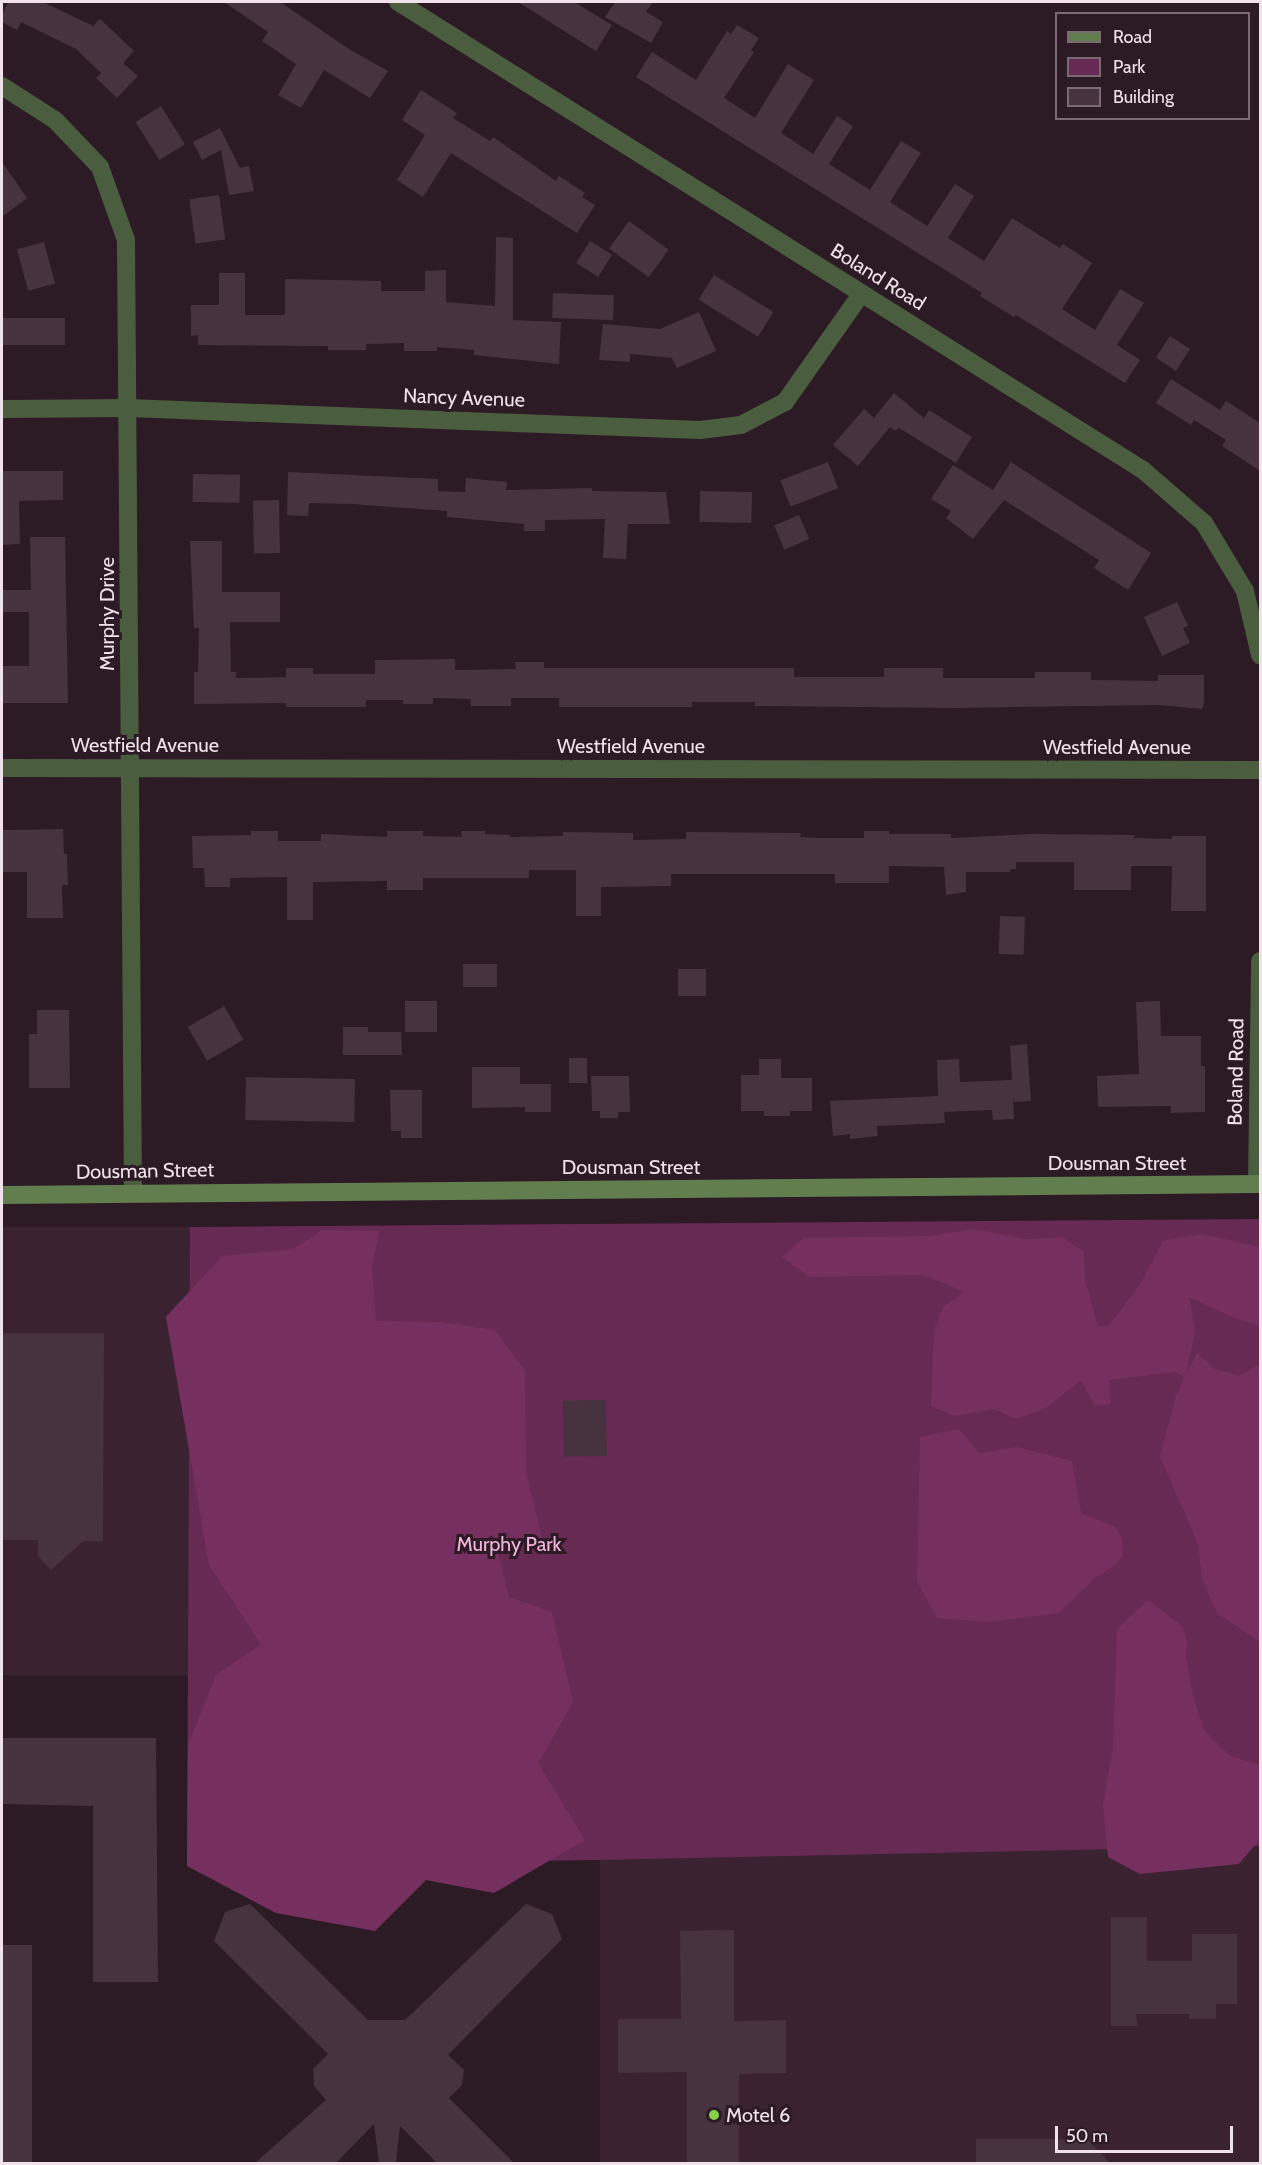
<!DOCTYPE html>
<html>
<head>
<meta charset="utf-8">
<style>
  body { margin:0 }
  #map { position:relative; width:1262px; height:2165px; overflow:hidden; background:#2c1a25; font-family:Cabin,sans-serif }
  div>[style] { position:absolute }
  .built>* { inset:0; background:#3a2231; transform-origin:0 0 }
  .green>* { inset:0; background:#662a53 }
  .forest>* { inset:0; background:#763060 }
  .building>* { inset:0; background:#47333f; transform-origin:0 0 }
  .street>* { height:18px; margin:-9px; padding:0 9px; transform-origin:9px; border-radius:9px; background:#4b5d3f }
  .secondary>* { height:18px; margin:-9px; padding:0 9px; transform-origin:9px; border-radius:9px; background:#627e4e }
  .dots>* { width:16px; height:16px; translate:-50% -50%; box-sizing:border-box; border:3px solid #2c1a25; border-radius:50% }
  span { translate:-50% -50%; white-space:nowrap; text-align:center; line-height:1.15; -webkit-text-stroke:6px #2c1a25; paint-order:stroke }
  .street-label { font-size:20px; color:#efe2ea }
  .park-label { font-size:20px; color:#f5b7dd }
  .poi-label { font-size:20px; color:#efe2ea }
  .left { translate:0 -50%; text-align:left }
  .frame { position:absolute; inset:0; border:3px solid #efe2ea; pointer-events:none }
  .legend { position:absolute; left:1055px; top:12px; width:195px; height:108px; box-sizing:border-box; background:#2c1a25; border:2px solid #7a6a74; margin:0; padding:8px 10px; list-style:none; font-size:18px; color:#efe2ea }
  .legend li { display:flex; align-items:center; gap:12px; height:30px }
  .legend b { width:30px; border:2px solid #7a6a74 }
  .scale { position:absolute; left:1055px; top:2126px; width:178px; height:27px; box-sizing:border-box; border:3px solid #efe2ea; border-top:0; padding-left:8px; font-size:18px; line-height:21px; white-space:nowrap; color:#efe2ea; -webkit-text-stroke:4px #2c1a25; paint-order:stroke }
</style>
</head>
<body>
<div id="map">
  <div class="built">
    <i style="left:2px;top:1227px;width:188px;height:448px"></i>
    <i style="left:1260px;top:1846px;width:317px;height:660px;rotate:90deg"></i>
  </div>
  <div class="green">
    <i style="clip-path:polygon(1260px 1219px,1260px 1846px,600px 1860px,187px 1866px,190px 1227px)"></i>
  </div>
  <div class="forest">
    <i style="clip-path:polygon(974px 1229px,1025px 1239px,1062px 1237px,1084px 1252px,1085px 1280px,1098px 1327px,1109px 1326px,1141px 1283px,1163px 1241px,1202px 1234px,1260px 1247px,1260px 1326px,1237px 1319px,1189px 1297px,1195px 1332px,1186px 1374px,1197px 1353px,1215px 1369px,1240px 1376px,1260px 1364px,1260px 1642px,1217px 1613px,1202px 1579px,1198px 1544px,1160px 1457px,1176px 1396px,1185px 1377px,1176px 1372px,1109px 1380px,1111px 1404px,1095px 1406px,1081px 1380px,1046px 1408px,1016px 1419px,994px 1409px,954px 1416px,931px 1406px,934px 1330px,943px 1307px,964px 1292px,924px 1275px,810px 1277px,782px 1257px,804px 1238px,929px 1236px)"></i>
    <i style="clip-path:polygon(322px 1230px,379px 1231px,372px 1267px,376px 1321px,442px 1322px,495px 1330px,525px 1371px,526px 1473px,542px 1538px,495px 1542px,509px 1597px,552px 1612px,573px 1702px,538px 1763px,585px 1840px,494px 1893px,426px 1880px,375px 1931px,276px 1913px,187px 1866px,188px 1745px,216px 1675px,261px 1644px,209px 1565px,166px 1317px,222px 1256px,294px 1249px)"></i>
    <i style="clip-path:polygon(959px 1429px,979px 1453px,1017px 1447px,1072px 1461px,1081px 1513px,1115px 1527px,1122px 1538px,1123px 1555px,1114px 1566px,1095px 1578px,1059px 1613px,990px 1622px,937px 1618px,917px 1581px,920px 1437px)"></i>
    <i style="clip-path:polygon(1148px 1600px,1183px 1627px,1187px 1642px,1186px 1657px,1193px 1696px,1204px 1730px,1230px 1756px,1260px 1765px,1260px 1839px,1239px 1864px,1140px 1874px,1108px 1857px,1103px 1805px,1113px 1749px,1117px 1629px)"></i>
  </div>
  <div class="building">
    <i style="clip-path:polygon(8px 2px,43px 2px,93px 26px,100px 19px,134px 51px,123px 63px,138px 76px,117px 98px,96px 78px,101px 73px,76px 49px,21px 22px,17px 30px,2px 22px,2px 15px)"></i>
    <i style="clip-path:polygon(224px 2px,280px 2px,349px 49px,388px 71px,370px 98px,324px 70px,301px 108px,278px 95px,296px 64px,262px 41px,268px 32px)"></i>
    <i style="clip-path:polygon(518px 2px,574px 2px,612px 25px,596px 51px)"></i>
    <i style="clip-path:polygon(615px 2px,653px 2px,646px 12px,663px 22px,651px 43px,605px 17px)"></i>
    <i style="clip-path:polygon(737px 25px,759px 38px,751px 50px,754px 52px,724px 98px,755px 118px,788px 64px,814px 80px,781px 133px,813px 154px,837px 116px,853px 126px,829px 164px,870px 190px,901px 141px,921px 153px,890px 202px,927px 226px,955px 184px,974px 196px,948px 238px,984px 261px,1012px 218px,1060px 248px,1063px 244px,1092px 263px,1062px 309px,1095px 330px,1120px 289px,1144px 303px,1117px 345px,1140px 360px,1125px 383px,1016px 315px,1014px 317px,980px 296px,982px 293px,636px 77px,652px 52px,696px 80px,727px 31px,731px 34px)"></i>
    <i style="clip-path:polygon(421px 90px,457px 113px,453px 118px,490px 141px,493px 137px,556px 181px,559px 176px,585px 193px,582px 197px,595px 205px,577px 233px,451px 153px,423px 197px,397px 180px,425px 135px,402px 120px)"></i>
    <i style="left:161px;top:106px;width:45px;height:30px;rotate:58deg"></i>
    <i style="clip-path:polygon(220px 128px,240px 168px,249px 166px,254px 191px,229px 195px,221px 150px,202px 160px,193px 142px)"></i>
    <i style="clip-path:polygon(2px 162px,27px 198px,2px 217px)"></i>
    <i style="left:219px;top:195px;width:45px;height:30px;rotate:82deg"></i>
    <i style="left:629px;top:221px;width:49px;height:34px;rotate:36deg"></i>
    <i style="clip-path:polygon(496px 237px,513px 238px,513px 320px,561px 322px,559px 364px,474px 355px,474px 350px,437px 347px,437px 351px,404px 351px,404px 343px,366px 344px,366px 350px,328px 350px,328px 346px,198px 345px,198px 335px,191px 336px,191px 305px,219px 305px,219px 273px,245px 273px,245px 315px,285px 315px,285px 279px,381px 281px,381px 291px,425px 291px,425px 271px,446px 270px,446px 302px,495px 306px)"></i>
    <i style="left:590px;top:241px;width:26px;height:26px;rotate:32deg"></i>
    <i style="left:44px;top:242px;width:43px;height:28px;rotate:75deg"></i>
    <i style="left:714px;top:275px;width:70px;height:29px;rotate:32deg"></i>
    <i style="left:553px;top:293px;width:61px;height:25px;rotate:2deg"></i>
    <i style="clip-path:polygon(699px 312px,716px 351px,677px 368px,672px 358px,630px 354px,630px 362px,599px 360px,603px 324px,660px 329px)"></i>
    <i style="left:65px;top:318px;width:27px;height:63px;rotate:90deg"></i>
    <i style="left:1170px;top:336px;width:24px;height:26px;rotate:33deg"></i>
    <i style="clip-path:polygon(1171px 379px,1220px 410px,1226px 401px,1260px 423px,1260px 471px,1222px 446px,1226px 440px,1194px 420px,1191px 425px,1156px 403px)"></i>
    <i style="clip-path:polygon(894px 393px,924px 418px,929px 410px,972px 437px,956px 463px,899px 428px,895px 431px,890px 427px,858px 466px,833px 445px,864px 409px,874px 418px)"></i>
    <i style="left:828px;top:462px;width:28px;height:51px;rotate:69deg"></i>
    <i style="clip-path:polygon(1011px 462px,1151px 553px,1128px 590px,1094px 568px,1099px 560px,1004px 500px,973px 539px,946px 518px,951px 511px,931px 499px,953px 465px,993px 490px)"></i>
    <i style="clip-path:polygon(2px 471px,63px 471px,63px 500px,19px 501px,20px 544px,2px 545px)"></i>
    <i style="clip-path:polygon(288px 472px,438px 479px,438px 491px,465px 492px,466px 478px,507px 482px,506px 490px,592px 488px,592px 491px,666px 492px,670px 524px,628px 524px,626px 559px,603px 558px,605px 519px,545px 520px,545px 531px,524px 531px,524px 524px,447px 517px,447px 511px,352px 504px,309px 503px,308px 516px,287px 515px)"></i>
    <i style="left:193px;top:474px;width:47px;height:28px;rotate:1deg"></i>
    <i style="left:700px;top:491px;width:52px;height:31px;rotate:1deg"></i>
    <i style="left:279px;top:500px;width:53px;height:26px;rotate:89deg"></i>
    <i style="left:799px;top:515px;width:26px;height:27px;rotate:67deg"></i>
    <i style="clip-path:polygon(30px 537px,65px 537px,68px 703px,2px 703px,2px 666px,29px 666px,29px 612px,2px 612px,2px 590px,31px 590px)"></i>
    <i style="clip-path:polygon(190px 541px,222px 541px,222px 592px,280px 592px,280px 622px,230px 622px,231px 672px,236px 672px,236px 678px,286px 677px,286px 668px,313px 668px,313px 674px,375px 674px,375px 660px,455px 659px,455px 670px,516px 669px,515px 662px,544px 662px,544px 668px,794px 668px,794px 677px,884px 677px,884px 668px,943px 668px,943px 678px,1035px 678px,1035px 672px,1091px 672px,1091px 680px,1158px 681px,1158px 675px,1204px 675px,1204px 703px,1202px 709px,1158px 705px,956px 708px,755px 706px,755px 702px,692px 702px,692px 707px,559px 707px,559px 698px,511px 698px,511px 706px,471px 706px,470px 699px,433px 698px,433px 704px,403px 704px,403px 700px,366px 700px,366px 707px,286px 707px,286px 703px,194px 704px,194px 672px,198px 672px,199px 628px,194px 628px)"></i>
    <i style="clip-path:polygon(1177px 602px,1188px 626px,1183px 628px,1190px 643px,1162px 656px,1144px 617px)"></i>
    <i style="clip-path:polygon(63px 829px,64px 854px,67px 854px,68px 885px,62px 885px,63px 918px,27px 918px,27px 872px,2px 872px,2px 830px)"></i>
    <i style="clip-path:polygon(251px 831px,278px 831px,278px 841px,321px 841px,321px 834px,387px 837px,387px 831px,423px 831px,423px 836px,462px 837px,461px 831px,485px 831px,485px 834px,510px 835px,510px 837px,563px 836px,563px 832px,633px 833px,633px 840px,686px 839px,686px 832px,801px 833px,800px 837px,818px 838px,864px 838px,864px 831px,889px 831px,889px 834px,951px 834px,951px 838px,1032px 834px,1135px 835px,1134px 838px,1172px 839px,1172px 836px,1206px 836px,1206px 911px,1171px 911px,1172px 866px,1131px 866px,1131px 890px,1074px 890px,1074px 862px,1016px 862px,1016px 869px,1010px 869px,1010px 872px,966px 872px,966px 892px,946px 895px,944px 867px,889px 866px,889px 883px,835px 883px,835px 874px,671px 874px,671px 886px,601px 887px,601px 916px,576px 916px,576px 870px,529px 870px,529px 878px,423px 878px,423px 890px,387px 890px,387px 881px,313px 882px,313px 920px,287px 920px,287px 877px,230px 878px,230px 887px,205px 887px,204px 868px,193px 868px,192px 836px,251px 835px)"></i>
    <i style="left:1000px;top:916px;width:25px;height:38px;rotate:2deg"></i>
    <i style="left:463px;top:964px;width:34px;height:23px"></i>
    <i style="left:678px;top:969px;width:28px;height:27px"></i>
    <i style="left:405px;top:1001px;width:32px;height:31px"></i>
    <i style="clip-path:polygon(1160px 1001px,1161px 1036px,1201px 1036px,1201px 1066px,1205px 1066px,1205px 1112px,1171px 1113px,1171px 1106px,1098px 1107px,1097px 1076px,1139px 1074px,1136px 1002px)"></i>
    <i style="left:224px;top:1006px;width:39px;height:42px;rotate:60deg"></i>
    <i style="clip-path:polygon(37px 1010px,69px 1010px,70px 1088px,29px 1088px,29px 1034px,37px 1034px)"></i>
    <i style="clip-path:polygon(343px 1027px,368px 1027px,368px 1032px,401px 1032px,402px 1055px,343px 1055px)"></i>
    <i style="clip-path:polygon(1027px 1044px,1031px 1101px,1014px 1102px,1013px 1096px,1014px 1119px,993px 1120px,992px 1110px,944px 1112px,945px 1123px,877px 1126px,878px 1136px,850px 1139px,850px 1134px,833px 1136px,830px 1101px,938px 1096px,937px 1060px,959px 1059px,960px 1082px,1012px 1080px,1010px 1046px)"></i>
    <i style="left:569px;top:1058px;width:18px;height:25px"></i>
    <i style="clip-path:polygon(759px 1059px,781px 1059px,781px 1078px,812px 1078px,812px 1111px,790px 1111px,790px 1116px,764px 1116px,764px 1111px,741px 1111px,741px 1075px,759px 1075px)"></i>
    <i style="clip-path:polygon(472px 1067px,520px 1067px,520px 1084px,551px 1084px,551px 1112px,525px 1112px,525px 1107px,472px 1108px)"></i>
    <i style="clip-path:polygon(591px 1076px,629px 1076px,630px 1112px,618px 1112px,618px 1118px,600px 1118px,600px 1111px,592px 1111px)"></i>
    <i style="left:246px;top:1077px;width:109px;height:43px;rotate:1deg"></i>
    <i style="clip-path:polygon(390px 1090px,422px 1090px,422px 1138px,401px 1138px,401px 1131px,391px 1131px)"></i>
    <i style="clip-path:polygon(2px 1333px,104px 1333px,103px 1541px,83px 1541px,51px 1570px,38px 1556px,38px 1540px,2px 1540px)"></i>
    <i style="left:606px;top:1400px;width:56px;height:43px;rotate:89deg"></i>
    <i style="clip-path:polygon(2px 1738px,156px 1738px,158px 1982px,93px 1982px,93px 1806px,2px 1804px)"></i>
    <i style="clip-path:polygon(250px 1904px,368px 2020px,405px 2020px,526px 1904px,552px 1914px,562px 1939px,448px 2055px,464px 2070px,462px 2085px,449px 2098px,514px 2163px,437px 2163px,400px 2126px,396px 2163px,379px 2163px,374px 2124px,336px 2163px,255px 2163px,326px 2100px,314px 2086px,313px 2069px,328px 2054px,214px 1941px,225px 1912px)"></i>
    <i style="clip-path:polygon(1111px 1917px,1147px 1917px,1147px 1961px,1192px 1961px,1192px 1934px,1237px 1934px,1237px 2004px,1216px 2004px,1216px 2019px,1189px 2019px,1189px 2014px,1136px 2014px,1137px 2026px,1111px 2026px)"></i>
    <i style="clip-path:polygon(734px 1930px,734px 2021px,786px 2020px,786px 2073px,739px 2074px,739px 2163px,687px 2163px,687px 2072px,618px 2073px,618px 2019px,681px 2019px,680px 1931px)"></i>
    <i style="left:2px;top:1945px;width:30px;height:218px"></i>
    <i style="clip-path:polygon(976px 2139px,1087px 2139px,1110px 2163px,976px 2163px)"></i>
  </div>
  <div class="street">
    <i style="left:398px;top:2px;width:880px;rotate:32.14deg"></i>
    <i style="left:1143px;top:470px;width:81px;rotate:41deg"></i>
    <i style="left:1204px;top:523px;width:79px;rotate:58.9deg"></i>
    <i style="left:1245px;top:591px;width:66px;rotate:76.8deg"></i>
    <i style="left:2px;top:86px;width:63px;rotate:32.7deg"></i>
    <i style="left:55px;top:120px;width:65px;rotate:46.2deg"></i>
    <i style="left:100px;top:167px;width:77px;rotate:70.4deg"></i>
    <i style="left:126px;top:240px;width:953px;rotate:89.58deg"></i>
    <i style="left:2px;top:409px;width:127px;rotate:-0.5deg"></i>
    <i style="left:129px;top:408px;width:571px;rotate:2.21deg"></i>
    <i style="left:700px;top:430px;width:41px;rotate:-7deg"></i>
    <i style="left:741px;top:425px;width:50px;rotate:-27.6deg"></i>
    <i style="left:785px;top:402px;width:133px;rotate:-54.8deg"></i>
    <i style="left:2px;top:768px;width:1258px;rotate:0.09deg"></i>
    <i style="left:1257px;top:1184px;width:223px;rotate:-89.2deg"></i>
  </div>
  <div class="secondary">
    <i style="left:2px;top:1195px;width:1258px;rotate:-0.5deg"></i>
  </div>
  <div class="dots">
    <i style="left:714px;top:2115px;background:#88cf4a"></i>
  </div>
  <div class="street-label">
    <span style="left:878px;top:277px;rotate:32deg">Boland Road</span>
    <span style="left:464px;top:398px;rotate:2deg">Nancy Avenue</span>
    <span style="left:107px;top:614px;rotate:-90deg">Murphy Drive</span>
    <span style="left:145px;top:745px">Westfield Avenue</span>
    <span style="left:631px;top:746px">Westfield Avenue</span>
    <span style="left:1117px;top:747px">Westfield Avenue</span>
    <span style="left:1236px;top:1072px;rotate:-89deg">Boland Road</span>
    <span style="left:1117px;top:1163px">Dousman Street</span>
    <span style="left:631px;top:1167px">Dousman Street</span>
    <span style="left:145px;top:1171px;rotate:-1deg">Dousman Street</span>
  </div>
  <div class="park-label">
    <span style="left:509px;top:1544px">Murphy Park</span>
  </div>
  <div class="poi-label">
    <span class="left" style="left:726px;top:2115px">Motel 6</span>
  </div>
  <div class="frame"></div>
  <ul class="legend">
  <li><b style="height:8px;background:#627e4e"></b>Road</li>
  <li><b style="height:16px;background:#662a53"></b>Park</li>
  <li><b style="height:16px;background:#47333f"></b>Building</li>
  </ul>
  <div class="scale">50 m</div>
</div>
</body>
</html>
